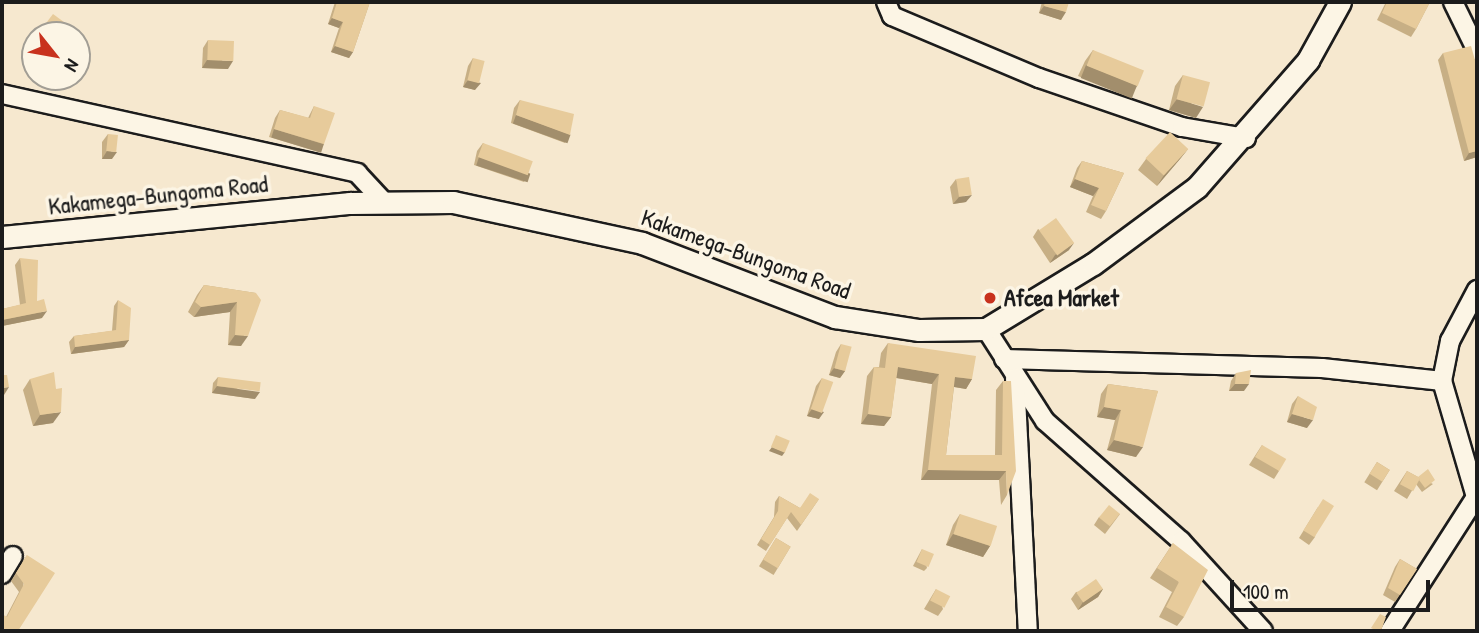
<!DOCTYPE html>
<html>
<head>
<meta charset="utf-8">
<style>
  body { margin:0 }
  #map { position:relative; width:1479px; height:633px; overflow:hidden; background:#f6e8cf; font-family:"Patrick Hand",sans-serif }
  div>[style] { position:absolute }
  .roads { filter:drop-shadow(2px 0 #1c1c1c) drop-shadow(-2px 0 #1c1c1c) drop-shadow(0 2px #1c1c1c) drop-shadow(0 -2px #1c1c1c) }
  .minor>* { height:18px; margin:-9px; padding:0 9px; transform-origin:9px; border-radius:9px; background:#fcf5e5 }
  .major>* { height:21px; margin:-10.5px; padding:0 10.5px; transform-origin:10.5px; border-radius:10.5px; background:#fcf5e5 }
  .wall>* { inset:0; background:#c7af85; transform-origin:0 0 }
  .shaded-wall>* { inset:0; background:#a28e6c; transform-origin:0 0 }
  .building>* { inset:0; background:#e7cb9b; transform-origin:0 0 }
  .dots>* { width:19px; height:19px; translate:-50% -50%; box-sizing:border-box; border:4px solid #fcf5e5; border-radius:50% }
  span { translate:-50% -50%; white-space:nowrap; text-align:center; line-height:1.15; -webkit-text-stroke:7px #fcf5e5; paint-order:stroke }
  .street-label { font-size:24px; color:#1c1c1c }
  .poi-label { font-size:24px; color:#1c1c1c; font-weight:700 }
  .left { translate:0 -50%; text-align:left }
  .frame { position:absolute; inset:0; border:4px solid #1c1c1c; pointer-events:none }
  .north { position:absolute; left:21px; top:21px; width:70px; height:70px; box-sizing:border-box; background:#fcf5e5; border:2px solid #a29e95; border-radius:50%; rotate:121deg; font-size:19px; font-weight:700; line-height:28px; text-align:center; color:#1c1c1c }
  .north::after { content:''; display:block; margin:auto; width:24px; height:32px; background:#c8321e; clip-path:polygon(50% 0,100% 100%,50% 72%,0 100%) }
  .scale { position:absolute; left:1230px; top:580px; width:200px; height:32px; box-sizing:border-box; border:4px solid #1c1c1c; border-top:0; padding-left:9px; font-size:21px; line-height:24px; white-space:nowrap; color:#1c1c1c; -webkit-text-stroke:5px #fcf5e5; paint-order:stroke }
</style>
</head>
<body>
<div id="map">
  <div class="roads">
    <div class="minor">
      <i style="left:886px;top:2px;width:15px;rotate:67deg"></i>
      <i style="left:892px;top:16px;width:160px;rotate:22.9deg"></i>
      <i style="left:1039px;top:78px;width:151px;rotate:18.9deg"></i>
      <i style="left:1182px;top:127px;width:65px;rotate:9.8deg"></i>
      <i style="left:1453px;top:2px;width:55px;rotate:63.9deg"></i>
      <i style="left:2px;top:94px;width:364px;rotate:12.5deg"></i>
      <i style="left:357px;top:173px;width:40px;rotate:47deg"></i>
      <i style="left:986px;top:329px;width:109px;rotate:57.3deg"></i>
      <i style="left:1045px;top:421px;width:181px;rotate:41.4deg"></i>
      <i style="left:1181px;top:541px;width:122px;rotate:47.7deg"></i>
      <i style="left:1004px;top:359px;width:318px;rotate:1.6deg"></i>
      <i style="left:1322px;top:368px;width:121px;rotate:6.2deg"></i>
      <i style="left:1015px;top:378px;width:253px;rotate:87.1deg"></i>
      <i style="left:2px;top:574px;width:21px;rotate:-59deg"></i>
      <i style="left:1390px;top:631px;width:159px;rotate:-57.3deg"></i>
      <i style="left:1476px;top:497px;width:121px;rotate:-106.3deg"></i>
      <i style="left:1442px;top:381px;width:41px;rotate:-78.7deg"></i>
      <i style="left:1450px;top:341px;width:58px;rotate:-62.1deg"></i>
    </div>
    <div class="major">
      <i style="left:2px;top:237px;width:350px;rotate:-5.6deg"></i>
      <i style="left:350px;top:203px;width:103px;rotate:-0.6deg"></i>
      <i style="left:453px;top:202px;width:193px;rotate:12.2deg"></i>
      <i style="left:642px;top:243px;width:207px;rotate:21deg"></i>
      <i style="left:835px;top:317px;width:85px;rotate:8.8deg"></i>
      <i style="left:919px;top:330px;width:67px;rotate:-0.9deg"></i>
      <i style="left:986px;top:329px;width:125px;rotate:-31.3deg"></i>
      <i style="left:1093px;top:264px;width:129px;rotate:-36.5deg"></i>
      <i style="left:1197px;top:187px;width:169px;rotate:-48.8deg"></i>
      <i style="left:1308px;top:60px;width:66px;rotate:-61.1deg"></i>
    </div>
  </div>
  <div class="wall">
    <i style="clip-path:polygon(335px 2px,370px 2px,353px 52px,349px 58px,331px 52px,339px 28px,328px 24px)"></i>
    <i style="clip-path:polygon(1042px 2px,1069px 2px,1061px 20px,1039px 13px)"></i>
    <i style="clip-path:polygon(1386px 2px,1430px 2px,1416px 29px,1411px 37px,1377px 20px)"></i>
    <i style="clip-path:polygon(35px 38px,35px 65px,22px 55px)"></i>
    <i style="clip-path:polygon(208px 40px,228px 69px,202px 68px,203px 48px)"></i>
    <i style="clip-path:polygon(1093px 50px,1137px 86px,1130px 97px,1078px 76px,1085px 61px)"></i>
    <i style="clip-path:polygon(1443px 53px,1477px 67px,1477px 157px,1464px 161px,1438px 60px)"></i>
    <i style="clip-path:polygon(473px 58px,475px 90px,463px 87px,468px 66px)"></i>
    <i style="clip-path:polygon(1183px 75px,1196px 118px,1169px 110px,1175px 86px)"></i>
    <i style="clip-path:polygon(520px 100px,570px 135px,565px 143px,511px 123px,514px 108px)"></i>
    <i style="clip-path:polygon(314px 106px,324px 144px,319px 152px,269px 137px,275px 118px,280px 110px,308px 118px)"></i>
    <i style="clip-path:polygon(108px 134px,112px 159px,102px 159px,102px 142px)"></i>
    <i style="clip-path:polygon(483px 143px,530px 174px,524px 182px,474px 165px,477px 151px)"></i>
    <i style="clip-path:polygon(1188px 149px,1180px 159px,1157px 186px,1138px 170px,1146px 159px)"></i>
    <i style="clip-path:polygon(1082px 161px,1124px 173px,1106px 211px,1101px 219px,1086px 212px,1093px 196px,1070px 187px,1077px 168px)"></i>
    <i style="clip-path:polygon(956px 179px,966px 202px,953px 204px,950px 187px)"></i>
    <i style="clip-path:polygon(1038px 229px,1069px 250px,1050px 263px,1033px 237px)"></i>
    <i style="clip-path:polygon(20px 258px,37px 301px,42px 318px,2px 326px,2px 309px,20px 305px,15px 265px)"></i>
    <i style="clip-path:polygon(204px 285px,256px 293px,241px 346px,228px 345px,230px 312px,194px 317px,188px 312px,197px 295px)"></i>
    <i style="clip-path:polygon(118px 300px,129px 340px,124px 347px,71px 354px,69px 342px,74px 336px,112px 331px,114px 306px)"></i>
    <i style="clip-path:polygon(888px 343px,972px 379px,966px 389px,954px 387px,946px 455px,995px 455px,996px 390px,1003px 381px,1007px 495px,1001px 505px,999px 480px,921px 480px,932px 384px,896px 378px,891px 417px,884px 426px,861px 424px,867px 376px,874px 367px,879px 367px,881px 353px)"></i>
    <i style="clip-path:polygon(841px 344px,845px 371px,840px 378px,829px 375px,836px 352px)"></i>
    <i style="clip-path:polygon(1236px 373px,1244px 391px,1229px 391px,1231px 381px)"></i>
    <i style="clip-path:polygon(218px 377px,255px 399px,212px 393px,213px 383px)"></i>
    <i style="clip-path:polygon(822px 378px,819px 419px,807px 416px,816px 386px)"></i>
    <i style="clip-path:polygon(30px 379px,56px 389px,53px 423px,33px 426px,23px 390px)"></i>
    <i style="clip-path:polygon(1108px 384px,1158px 391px,1136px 457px,1107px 450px,1115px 420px,1097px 417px,1101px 394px)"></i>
    <i style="clip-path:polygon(1298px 396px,1307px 428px,1287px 422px,1292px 404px)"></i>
    <i style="clip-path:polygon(1262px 445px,1279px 471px,1274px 479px,1249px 465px)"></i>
    <i style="left:1377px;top:462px;width:15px;height:24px;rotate:32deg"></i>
    <i style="clip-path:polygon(1407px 471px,1418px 477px,1433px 484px,1422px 492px,1416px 484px,1407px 499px,1394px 491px)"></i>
    <i style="clip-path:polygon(779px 496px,800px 508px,819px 499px,797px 531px,787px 518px,766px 551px,757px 545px,774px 517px,775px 502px)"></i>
    <i style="clip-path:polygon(1318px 507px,1315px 537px,1309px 545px,1299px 538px)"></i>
    <i style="clip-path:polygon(960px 514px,990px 546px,983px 557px,946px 545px,953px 525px)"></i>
    <i style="clip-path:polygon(1120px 514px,1105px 534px,1094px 525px,1099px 517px)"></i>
    <i style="left:776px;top:538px;width:17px;height:33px;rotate:31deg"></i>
    <i style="clip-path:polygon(1173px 543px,1184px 617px,1177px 626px,1159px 617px,1172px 592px,1150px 578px)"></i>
    <i style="clip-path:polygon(922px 549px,927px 568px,924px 571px,913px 566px)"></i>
    <i style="clip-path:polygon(27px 555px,18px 631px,6px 617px,19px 592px,11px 581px)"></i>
    <i style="clip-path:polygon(1400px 559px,1417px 569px,1395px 602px,1383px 595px,1395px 567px)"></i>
    <i style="clip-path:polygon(936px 589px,943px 609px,938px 616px,924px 609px)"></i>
    <i style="clip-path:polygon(1103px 589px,1098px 597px,1078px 610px,1071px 599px,1076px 592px)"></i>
  </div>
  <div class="shaded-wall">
    <i style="clip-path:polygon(1044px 6px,1066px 12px,1061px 20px,1039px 13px)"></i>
    <i style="clip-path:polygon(332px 18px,343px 22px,339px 28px,328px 24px)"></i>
    <i style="clip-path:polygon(335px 46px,353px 52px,349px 58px,331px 52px)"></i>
    <i style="clip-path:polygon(207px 60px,233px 61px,228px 69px,202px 68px)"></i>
    <i style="left:1086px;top:65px;width:55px;height:14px;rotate:22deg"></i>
    <i style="clip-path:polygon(468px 80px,481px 83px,475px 90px,463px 87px)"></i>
    <i style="clip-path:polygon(1177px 99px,1203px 107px,1196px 118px,1169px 110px)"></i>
    <i style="left:516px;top:115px;width:58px;height:9px;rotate:20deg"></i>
    <i style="left:274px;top:129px;width:52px;height:9px;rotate:17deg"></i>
    <i style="clip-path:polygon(1188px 149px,1180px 159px,1157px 186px,1164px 175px)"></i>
    <i style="clip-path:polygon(107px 151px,117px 152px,112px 159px,102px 159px)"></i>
    <i style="clip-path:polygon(1477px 151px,1477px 157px,1464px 161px,1469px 153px)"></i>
    <i style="left:479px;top:157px;width:54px;height:9px;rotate:18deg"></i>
    <i style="clip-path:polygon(1075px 179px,1099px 188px,1093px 196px,1070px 187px)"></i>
    <i style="clip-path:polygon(972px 195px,966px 202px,953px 204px,959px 197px)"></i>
    <i style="clip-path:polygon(1074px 243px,1069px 250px,1050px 263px,1055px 255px)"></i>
    <i style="clip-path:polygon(237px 302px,230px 312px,194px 317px,201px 307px)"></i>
    <i style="clip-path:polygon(47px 311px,42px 318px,2px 326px,2px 320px)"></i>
    <i style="clip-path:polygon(235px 335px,248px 336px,241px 346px,228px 345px)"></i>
    <i style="clip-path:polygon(129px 340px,124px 347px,71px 354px,75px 347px)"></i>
    <i style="clip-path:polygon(898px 367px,939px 374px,932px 384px,891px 377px)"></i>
    <i style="clip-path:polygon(834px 368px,845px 371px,840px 378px,829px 375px)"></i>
    <i style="clip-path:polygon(955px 377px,972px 379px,966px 389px,949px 386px)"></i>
    <i style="clip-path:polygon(1235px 384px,1249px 384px,1244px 391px,1229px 391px)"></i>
    <i style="clip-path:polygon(217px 386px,260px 392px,255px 399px,212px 393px)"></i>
    <i style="clip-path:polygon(9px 387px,4px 395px,2px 395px,2px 388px)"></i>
    <i style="clip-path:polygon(1104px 407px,1121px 410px,1115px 420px,1097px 417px)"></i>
    <i style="clip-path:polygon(812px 409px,824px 412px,819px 419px,807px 416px)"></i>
    <i style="clip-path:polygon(61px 412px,53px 423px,33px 426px,40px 415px)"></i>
    <i style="clip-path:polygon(868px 414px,891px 417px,884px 426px,861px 424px)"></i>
    <i style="clip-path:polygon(1292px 414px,1313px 420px,1307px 428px,1287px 422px)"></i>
    <i style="clip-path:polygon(1114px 440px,1143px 447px,1136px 457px,1107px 450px)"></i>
    <i style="clip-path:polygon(772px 447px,785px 452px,782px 456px,769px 451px)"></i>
    <i style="clip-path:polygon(928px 470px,1006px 471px,999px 480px,921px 480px)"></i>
    <i style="clip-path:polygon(953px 534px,990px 546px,983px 557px,946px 545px)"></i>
    <i style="clip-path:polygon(1103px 589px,1098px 597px,1078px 610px,1083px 602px)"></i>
  </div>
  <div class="building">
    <i style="clip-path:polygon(337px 2px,370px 2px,353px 52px,335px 46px,343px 22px,332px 18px)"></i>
    <i style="clip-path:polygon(1045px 2px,1069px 2px,1066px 12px,1044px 6px)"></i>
    <i style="clip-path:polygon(1387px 2px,1430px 2px,1416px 29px,1382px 13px)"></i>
    <i style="clip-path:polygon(53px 14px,68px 25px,62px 35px,37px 35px)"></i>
    <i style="clip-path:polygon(35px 38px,35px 56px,26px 49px)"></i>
    <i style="left:208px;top:40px;width:26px;height:20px;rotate:2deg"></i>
    <i style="clip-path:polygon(1471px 46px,1477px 67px,1477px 151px,1469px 153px,1443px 53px)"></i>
    <i style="left:1093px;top:50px;width:55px;height:17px;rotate:22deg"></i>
    <i style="left:473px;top:58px;width:12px;height:23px;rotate:14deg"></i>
    <i style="left:1183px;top:75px;width:28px;height:25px;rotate:15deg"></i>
    <i style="clip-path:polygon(520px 100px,574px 114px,570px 135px,516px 115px)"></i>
    <i style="clip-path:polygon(314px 106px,335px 113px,324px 144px,274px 129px,280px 110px,310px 118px)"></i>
    <i style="left:1170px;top:132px;width:25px;height:36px;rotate:43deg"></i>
    <i style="left:108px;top:134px;width:10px;height:17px;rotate:6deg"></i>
    <i style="left:483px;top:143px;width:53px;height:15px;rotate:20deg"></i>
    <i style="clip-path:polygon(1082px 161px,1124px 173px,1106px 211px,1091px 205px,1099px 188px,1075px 179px)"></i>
    <i style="left:969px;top:177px;width:18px;height:13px;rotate:81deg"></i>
    <i style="left:1056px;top:218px;width:31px;height:21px;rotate:54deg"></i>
    <i style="clip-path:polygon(20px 258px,38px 260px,37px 301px,44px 299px,47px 311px,2px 320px,2px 309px,26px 303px)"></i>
    <i style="clip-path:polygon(204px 285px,256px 293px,261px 300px,248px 336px,235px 335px,237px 302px,201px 307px,195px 302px)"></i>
    <i style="clip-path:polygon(118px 300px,131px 308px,129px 340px,75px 347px,74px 336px,116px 330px)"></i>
    <i style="clip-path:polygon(888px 343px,976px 356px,972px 379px,955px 377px,946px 455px,1002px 455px,1003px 381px,1011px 381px,1016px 471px,1007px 495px,1006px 471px,928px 470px,939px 374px,898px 367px,891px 417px,868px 414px,874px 367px,885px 368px)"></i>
    <i style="left:841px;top:344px;width:11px;height:25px;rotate:15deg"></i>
    <i style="clip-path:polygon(1251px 370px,1249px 384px,1235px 384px,1236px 373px)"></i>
    <i style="clip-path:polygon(54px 372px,56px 389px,62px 388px,61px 412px,40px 415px,30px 379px)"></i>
    <i style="clip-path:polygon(2px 375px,7px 375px,9px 387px,2px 388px)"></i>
    <i style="left:218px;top:377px;width:43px;height:9px;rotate:7deg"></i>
    <i style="left:822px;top:378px;width:12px;height:33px;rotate:20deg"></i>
    <i style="clip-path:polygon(1108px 384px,1158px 391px,1143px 447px,1114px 440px,1121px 410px,1104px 407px)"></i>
    <i style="clip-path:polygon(1298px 396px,1317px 407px,1313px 420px,1292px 414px)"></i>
    <i style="left:776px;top:435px;width:15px;height:13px;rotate:23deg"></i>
    <i style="left:1262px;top:445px;width:28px;height:14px;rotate:30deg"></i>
    <i style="left:1377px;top:462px;width:15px;height:14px;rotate:32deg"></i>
    <i style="clip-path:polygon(1428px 469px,1435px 480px,1425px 488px,1419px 480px,1420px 478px,1418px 477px)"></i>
    <i style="left:1407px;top:471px;width:15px;height:15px;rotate:28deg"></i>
    <i style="clip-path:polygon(810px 493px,819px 499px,801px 525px,791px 512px,770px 545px,761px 539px,778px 511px,779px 496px,800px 508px)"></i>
    <i style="left:1323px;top:499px;width:13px;height:37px;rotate:32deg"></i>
    <i style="left:1109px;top:505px;width:14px;height:16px;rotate:39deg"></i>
    <i style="left:960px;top:514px;width:39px;height:21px;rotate:18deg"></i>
    <i style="left:776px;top:538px;width:17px;height:25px;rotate:31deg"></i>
    <i style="clip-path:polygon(1173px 543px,1208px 570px,1184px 617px,1166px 607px,1179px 582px,1157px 568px)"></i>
    <i style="left:922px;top:549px;width:13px;height:14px;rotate:23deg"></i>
    <i style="clip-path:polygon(27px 555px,55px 573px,18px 631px,2px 631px,2px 614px,7px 617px,24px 584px,16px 573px)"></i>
    <i style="clip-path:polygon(1400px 559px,1417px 569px,1400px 595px,1388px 588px)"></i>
    <i style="left:1096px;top:579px;width:12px;height:24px;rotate:55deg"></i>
    <i style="left:936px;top:589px;width:16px;height:13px;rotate:27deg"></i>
    <i style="clip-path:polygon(1380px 614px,1386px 617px,1381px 631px,1377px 631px,1371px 628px)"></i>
  </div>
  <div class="dots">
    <i style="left:990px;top:298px;background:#c8321e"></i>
  </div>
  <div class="street-label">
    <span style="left:158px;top:195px;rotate:-6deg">Kakamega-Bungoma Road</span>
    <span style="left:746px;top:254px;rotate:20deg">Kakamega-Bungoma Road</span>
  </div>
  <div class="poi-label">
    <span class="left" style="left:1004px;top:298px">Afcea Market</span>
  </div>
  <div class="frame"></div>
  <div class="north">N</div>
  <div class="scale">100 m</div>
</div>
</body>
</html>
